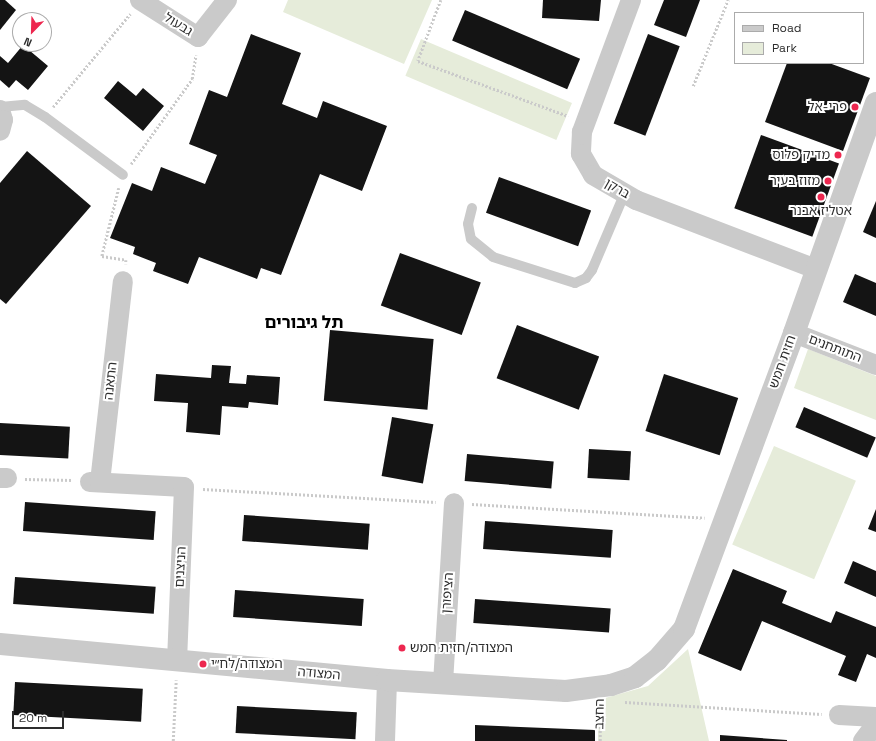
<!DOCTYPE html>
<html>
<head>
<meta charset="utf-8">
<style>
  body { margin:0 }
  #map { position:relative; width:876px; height:741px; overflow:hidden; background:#fff; font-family:"Space Grotesk","Noto Sans Hebrew",sans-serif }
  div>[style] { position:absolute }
  .green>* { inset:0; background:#e6ecda; transform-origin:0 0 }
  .building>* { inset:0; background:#141414; transform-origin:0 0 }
  .path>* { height:2.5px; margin-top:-1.25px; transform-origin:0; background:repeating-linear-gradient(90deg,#cacaca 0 2px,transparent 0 4px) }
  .service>* { height:10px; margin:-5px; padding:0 5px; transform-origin:5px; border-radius:5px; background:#cacaca }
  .minor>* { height:20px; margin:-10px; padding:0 10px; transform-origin:10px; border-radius:10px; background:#cacaca }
  .tertiary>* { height:22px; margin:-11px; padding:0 11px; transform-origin:11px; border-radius:11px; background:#cacaca }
  .dots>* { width:11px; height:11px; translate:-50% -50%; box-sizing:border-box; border:2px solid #fff; border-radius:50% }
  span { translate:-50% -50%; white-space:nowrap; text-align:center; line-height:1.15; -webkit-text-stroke:4px #fff; paint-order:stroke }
  .street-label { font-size:13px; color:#2d2d2d }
  .poi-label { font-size:13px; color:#2d2d2d }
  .right { translate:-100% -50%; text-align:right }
  .left { translate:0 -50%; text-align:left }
  .district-label { font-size:17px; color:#000; font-weight:700 }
  .legend { position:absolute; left:734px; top:12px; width:130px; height:52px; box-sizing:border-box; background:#fff; border:1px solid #ababab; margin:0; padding:5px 7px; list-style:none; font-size:12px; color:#2d2d2d }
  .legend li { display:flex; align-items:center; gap:8px; height:20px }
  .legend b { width:20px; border:1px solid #ababab }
  .north { position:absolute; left:12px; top:12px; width:40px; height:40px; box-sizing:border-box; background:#fff; border:1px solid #ababab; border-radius:50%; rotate:203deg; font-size:11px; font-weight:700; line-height:16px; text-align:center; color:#2d2d2d }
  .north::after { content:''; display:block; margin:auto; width:14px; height:18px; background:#ed274f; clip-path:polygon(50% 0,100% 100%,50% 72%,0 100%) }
  .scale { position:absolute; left:12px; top:711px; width:52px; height:18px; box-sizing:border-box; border:2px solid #2d2d2d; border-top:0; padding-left:5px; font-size:12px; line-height:14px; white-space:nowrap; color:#2d2d2d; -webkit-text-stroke:3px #fff; paint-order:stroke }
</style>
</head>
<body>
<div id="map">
  <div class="green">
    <i style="clip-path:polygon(288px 0,432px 0,404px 64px,283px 12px)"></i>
    <i style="left:421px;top:39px;width:164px;height:40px;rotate:23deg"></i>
    <i style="clip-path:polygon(808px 349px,876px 376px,876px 420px,794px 388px)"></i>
    <i style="left:774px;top:446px;width:89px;height:107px;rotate:23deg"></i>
    <i style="clip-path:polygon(688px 649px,709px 741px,598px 741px,598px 700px,648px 686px)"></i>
  </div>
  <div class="building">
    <i style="clip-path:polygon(0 0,5px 0,16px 10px,0 30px)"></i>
    <i style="clip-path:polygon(543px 0,601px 0,599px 21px,542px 18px)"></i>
    <i style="clip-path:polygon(664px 0,700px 0,686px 37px,654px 25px)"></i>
    <i style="left:465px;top:10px;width:125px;height:33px;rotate:23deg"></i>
    <i style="clip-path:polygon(251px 34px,301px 53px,282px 104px,317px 118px,323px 101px,387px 126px,362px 191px,320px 174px,281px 275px,261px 268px,257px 279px,199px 257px,188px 284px,153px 271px,156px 263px,133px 254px,135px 247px,110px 238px,132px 183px,152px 191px,161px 167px,205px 184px,217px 155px,189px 144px,209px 90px,227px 97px)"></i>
    <i style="left:648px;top:34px;width:34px;height:96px;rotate:21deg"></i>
    <i style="clip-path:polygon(23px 45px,48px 66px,28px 90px,16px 80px,9px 88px,0 80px,0 56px,8px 63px)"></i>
    <i style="clip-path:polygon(787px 63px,829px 63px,870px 78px,843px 151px,765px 122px)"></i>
    <i style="clip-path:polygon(118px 81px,136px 96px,143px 88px,164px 106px,143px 131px,104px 98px)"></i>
    <i style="left:761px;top:135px;width:83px;height:78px;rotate:20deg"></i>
    <i style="clip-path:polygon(27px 151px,91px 206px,6px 304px,0 299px,0 183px)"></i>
    <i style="left:499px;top:177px;width:98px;height:38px;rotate:20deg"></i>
    <i style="clip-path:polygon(876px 201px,876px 238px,863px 232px)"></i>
    <i style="left:400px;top:253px;width:86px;height:56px;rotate:20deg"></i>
    <i style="clip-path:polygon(855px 274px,876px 283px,876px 316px,843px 302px)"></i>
    <i style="left:517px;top:325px;width:88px;height:57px;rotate:21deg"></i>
    <i style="left:330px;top:330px;width:104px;height:71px;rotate:5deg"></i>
    <i style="clip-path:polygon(212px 365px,231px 366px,229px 383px,246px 384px,247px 375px,280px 377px,278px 405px,249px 402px,248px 408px,222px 406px,220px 435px,186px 432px,188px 403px,154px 401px,156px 374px,211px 378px)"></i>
    <i style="left:664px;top:374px;width:78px;height:60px;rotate:18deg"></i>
    <i style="left:804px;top:407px;width:78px;height:22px;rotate:23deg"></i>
    <i style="left:392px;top:417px;width:42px;height:60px;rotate:10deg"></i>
    <i style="left:0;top:423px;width:70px;height:32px;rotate:3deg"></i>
    <i style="left:589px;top:449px;width:42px;height:29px;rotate:3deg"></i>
    <i style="left:467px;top:454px;width:87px;height:27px;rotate:5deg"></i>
    <i style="left:25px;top:502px;width:131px;height:29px;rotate:4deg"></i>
    <i style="clip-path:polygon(876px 509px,876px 532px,868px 529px)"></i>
    <i style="left:244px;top:515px;width:126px;height:26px;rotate:4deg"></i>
    <i style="left:485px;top:521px;width:128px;height:28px;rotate:4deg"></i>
    <i style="clip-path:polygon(853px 561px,876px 571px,876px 597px,844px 583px)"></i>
    <i style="clip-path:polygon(733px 569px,787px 591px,782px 603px,831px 623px,836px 611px,876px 627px,876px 658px,867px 654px,856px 682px,838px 675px,846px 656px,762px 621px,741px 671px,698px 653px)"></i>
    <i style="left:15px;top:577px;width:141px;height:27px;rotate:4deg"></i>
    <i style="left:235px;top:590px;width:129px;height:27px;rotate:4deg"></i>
    <i style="left:475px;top:599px;width:136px;height:24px;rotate:4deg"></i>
    <i style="left:15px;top:682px;width:128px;height:33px;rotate:3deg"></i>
    <i style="left:237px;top:706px;width:120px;height:27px;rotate:3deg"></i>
    <i style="clip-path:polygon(475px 725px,595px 730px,595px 741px,475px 741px)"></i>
    <i style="clip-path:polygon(720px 735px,787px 740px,787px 741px,720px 741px)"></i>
  </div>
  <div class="path">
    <i style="left:441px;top:0;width:65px;rotate:110.7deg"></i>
    <i style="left:418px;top:61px;width:160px;rotate:20.1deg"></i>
    <i style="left:693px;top:86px;width:93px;rotate:-67.9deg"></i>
    <i style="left:53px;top:107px;width:121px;rotate:-50.4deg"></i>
    <i style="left:131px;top:164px;width:105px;rotate:-54.3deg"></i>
    <i style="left:192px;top:79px;width:24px;rotate:-81deg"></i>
    <i style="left:119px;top:188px;width:70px;rotate:104deg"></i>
    <i style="left:102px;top:256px;width:24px;rotate:9deg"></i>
    <i style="left:126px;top:260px;width:4px;rotate:90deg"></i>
    <i style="left:25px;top:479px;width:47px;rotate:1.2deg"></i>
    <i style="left:203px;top:489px;width:233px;rotate:3.2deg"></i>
    <i style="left:472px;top:504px;width:233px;rotate:3.4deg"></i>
    <i style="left:625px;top:702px;width:197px;rotate:3.5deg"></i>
    <i style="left:173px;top:741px;width:61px;rotate:-87.2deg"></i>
    <i style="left:600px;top:741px;width:35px;rotate:-90deg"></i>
  </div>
  <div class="service">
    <i style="left:0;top:107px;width:25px;rotate:-5deg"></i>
    <i style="left:25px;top:105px;width:23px;rotate:31deg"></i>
    <i style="left:45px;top:117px;width:97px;rotate:36.6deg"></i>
    <i style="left:472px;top:208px;width:16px;rotate:104deg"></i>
    <i style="left:468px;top:224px;width:15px;rotate:79deg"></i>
    <i style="left:471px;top:239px;width:28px;rotate:39deg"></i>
    <i style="left:493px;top:257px;width:86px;rotate:17.6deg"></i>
    <i style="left:575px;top:283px;width:12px;rotate:-24deg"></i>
    <i style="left:586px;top:278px;width:10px;rotate:-53deg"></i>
    <i style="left:592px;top:270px;width:82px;rotate:-66.9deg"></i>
  </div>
  <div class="minor">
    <i style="left:140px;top:0;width:69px;rotate:32.5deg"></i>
    <i style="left:198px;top:37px;width:47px;rotate:-51.9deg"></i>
    <i style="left:631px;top:0;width:141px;rotate:110.4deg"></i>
    <i style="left:582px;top:132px;width:22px;rotate:93deg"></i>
    <i style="left:581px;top:154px;width:24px;rotate:60deg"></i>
    <i style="left:593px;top:175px;width:50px;rotate:30.2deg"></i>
    <i style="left:636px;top:200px;width:193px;rotate:21deg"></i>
    <i style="left:0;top:110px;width:10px;rotate:73deg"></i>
    <i style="left:3px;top:120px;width:11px;rotate:105deg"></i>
    <i style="left:794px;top:333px;width:88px;rotate:21.3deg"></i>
    <i style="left:0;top:478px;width:7px"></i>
    <i style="left:90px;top:482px;width:94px;rotate:3deg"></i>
    <i style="left:184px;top:487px;width:174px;rotate:92.3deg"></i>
    <i style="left:100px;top:482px;width:202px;rotate:-83.5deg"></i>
    <i style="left:443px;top:683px;width:180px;rotate:-86.5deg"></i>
    <i style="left:839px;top:715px;width:37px;rotate:3deg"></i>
    <i style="left:385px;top:741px;width:61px;rotate:-88.1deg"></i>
    <i style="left:863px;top:741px;width:21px;rotate:-53deg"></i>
  </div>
  <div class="tertiary">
    <i style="left:0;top:644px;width:389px;rotate:5.3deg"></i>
    <i style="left:387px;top:680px;width:179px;rotate:3.5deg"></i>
    <i style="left:566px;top:691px;width:45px;rotate:-7.6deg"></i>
    <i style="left:611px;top:685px;width:25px;rotate:-18deg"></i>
    <i style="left:635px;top:677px;width:28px;rotate:-38deg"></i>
    <i style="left:657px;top:660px;width:41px;rotate:-48.9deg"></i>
    <i style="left:684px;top:629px;width:316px;rotate:-69.6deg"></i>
    <i style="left:794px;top:333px;width:244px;rotate:-70.4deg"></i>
  </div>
  <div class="dots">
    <i style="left:855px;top:107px;background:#ed274f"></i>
    <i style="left:838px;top:155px;background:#ed274f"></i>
    <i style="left:828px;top:181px;background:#ed274f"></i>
    <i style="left:821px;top:197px;background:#ed274f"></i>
    <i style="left:402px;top:648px;background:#ed274f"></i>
    <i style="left:203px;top:664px;background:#ed274f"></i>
  </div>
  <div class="street-label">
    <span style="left:178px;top:25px;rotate:32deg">גבעול</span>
    <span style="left:617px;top:189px;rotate:30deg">ברקן</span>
    <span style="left:835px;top:349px;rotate:21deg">התותחנים</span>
    <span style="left:783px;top:362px;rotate:-70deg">חזית חמש</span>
    <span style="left:111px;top:381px;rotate:-84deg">התאנה</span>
    <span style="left:181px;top:567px;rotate:-87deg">הניצנים</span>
    <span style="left:448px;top:593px;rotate:-86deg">הציפורן</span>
    <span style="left:319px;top:674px;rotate:5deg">המצודה</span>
    <span style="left:600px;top:714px;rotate:-89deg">החצב</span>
  </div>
  <div class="poi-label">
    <span class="right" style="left:847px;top:107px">פרי-אל</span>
    <span class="right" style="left:830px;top:155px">מדיק פלוס</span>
    <span class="right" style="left:820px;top:181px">מזוז בעיר</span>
    <span style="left:821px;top:211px">אטליז אבנר</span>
    <span class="left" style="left:410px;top:648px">המצודה/חזית חמש</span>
    <span class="left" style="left:211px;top:664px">המצודה/לח״י</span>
  </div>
  <div class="district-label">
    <span style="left:304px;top:323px">תל גיבורים</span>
  </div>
  <ul class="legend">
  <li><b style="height:5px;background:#cacaca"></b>Road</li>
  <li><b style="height:11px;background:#e6ecda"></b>Park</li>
  </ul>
  <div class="north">N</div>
  <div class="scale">20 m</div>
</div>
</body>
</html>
